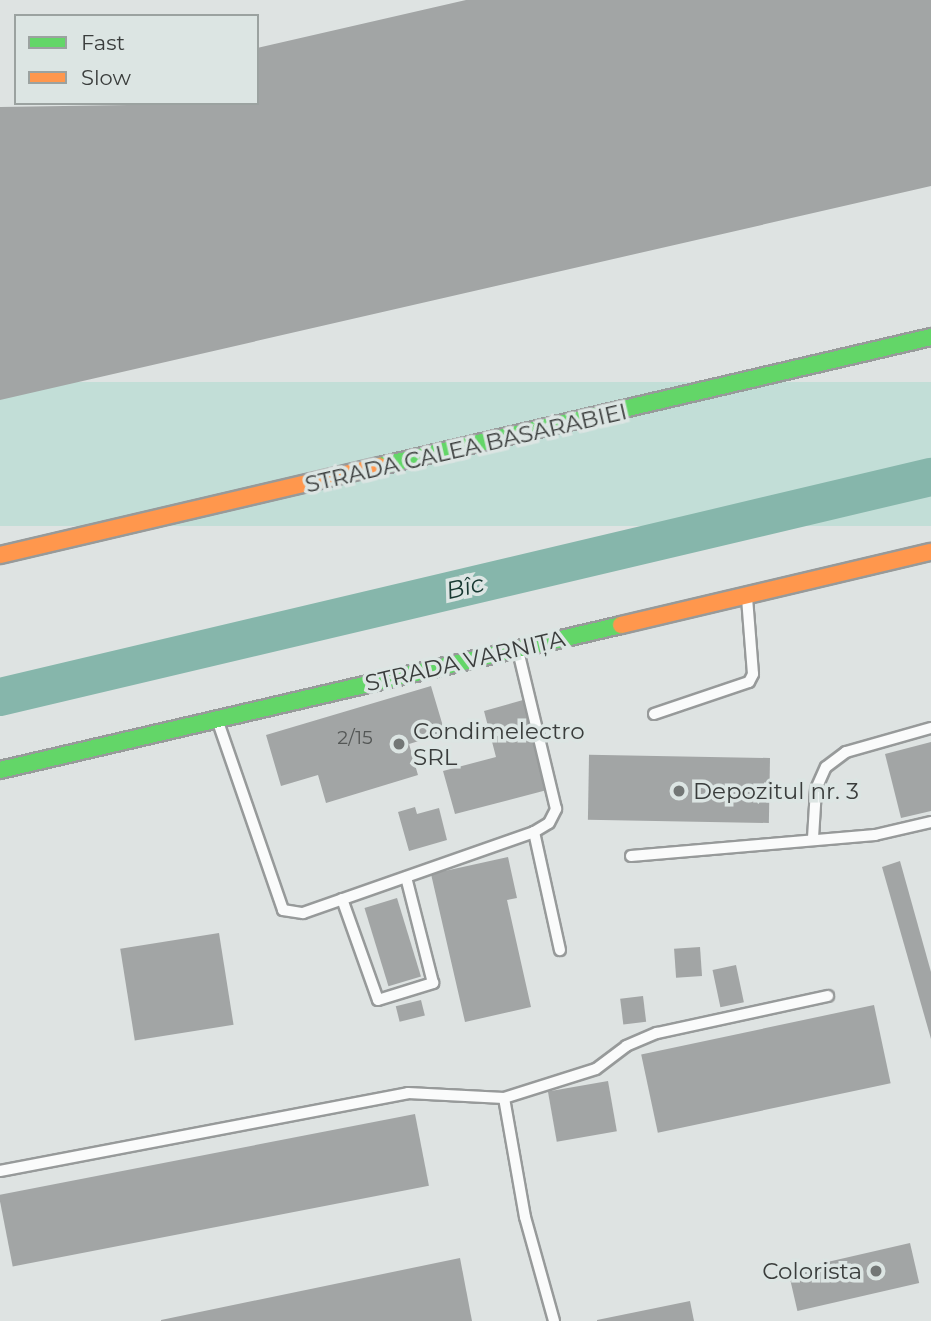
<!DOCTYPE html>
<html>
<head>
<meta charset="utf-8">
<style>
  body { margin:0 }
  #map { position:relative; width:931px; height:1321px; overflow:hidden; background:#dee3e2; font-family:Montserrat,sans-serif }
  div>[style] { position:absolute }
  .green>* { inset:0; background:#c2ded7; transform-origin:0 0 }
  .river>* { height:38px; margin:-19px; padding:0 19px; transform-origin:19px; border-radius:19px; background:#86b6ab }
  .building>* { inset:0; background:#a2a5a5; transform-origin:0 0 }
  .roads { filter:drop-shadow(2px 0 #979a9a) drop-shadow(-2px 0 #979a9a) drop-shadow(0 2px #979a9a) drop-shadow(0 -2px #979a9a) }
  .lane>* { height:10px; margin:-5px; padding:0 5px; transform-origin:5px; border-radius:5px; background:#fafbfb }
  .fast>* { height:16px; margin:-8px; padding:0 8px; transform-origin:8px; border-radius:8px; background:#63d668 }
  .slow>* { height:16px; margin:-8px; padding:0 8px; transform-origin:8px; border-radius:8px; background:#ff974d }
  .dots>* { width:19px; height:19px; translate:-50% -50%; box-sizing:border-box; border:4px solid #dce5e3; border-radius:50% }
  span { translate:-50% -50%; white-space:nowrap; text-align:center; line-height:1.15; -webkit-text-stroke:7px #dce5e3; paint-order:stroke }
  .number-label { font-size:19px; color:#545756 }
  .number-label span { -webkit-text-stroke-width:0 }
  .street-label { font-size:23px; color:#3a3d3c }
  .poi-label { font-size:23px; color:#3a3d3c }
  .left { translate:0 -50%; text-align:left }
  .right { translate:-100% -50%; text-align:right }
  .water-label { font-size:24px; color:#173831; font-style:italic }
  .legend { position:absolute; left:14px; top:14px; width:245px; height:91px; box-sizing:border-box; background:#dce5e3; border:2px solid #9ba2a0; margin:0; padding:9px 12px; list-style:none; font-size:21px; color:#3a3d3c }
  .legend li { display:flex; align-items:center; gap:14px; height:35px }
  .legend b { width:35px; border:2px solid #9ba2a0 }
</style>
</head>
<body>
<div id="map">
  <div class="green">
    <i style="left:931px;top:382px;width:144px;height:956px;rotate:90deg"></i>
  </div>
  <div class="river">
    <i style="left:0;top:697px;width:957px;rotate:-13.3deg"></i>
  </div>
  <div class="building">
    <i style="clip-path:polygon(466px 0,931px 0,931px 186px,0 400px,0 107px,257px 103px,257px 48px)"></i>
    <i style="clip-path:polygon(431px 686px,445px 733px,409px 744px,418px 775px,326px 803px,318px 775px,281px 786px,266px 735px)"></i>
    <i style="clip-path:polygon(523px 700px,547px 790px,455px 814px,443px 771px,496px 757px,484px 711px)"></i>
    <i style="clip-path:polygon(931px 742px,931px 811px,901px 818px,885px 754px)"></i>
    <i style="left:770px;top:758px;width:65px;height:181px;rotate:91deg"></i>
    <i style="clip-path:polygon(415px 807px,417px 814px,439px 808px,447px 840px,409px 851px,398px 812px)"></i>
    <i style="clip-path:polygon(508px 857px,517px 898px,507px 900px,531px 1007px,465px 1022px,431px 874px)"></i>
    <i style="clip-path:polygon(900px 861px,931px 972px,931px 1039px,882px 867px)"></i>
    <i style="left:397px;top:898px;width:82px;height:34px;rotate:73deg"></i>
    <i style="left:219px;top:933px;width:93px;height:100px;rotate:81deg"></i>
    <i style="left:700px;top:947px;width:29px;height:26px;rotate:86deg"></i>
    <i style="left:736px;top:965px;width:38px;height:24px;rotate:78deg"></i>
    <i style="left:643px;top:996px;width:26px;height:23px;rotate:83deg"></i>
    <i style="left:421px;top:1000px;width:16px;height:26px;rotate:76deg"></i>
    <i style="left:874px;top:1005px;width:80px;height:238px;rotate:78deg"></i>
    <i style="left:608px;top:1081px;width:51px;height:61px;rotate:80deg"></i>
    <i style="left:415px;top:1114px;width:73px;height:424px;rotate:79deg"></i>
    <i style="left:910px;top:1243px;width:41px;height:125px;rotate:77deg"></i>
    <i style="clip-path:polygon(460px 1258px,472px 1321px,161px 1321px,161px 1320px)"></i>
    <i style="clip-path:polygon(690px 1301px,694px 1321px,597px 1321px,597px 1320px)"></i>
  </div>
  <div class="roads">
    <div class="lane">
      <i style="left:654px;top:714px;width:100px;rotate:-18.6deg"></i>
      <i style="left:749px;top:682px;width:9px;rotate:-63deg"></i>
      <i style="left:753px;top:674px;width:77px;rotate:-94.5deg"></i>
      <i style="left:218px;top:722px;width:199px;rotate:70.9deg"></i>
      <i style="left:283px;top:910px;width:20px;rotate:9deg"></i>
      <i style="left:303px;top:913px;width:245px;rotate:-19.3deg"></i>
      <i style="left:534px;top:832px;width:17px;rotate:-31deg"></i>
      <i style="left:549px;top:823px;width:16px;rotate:-63deg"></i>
      <i style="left:556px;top:809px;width:163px;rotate:-103.5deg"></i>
      <i style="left:534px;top:832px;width:121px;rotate:77.6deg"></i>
      <i style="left:813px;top:838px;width:49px;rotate:-86.5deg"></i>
      <i style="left:816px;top:789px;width:24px;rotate:-66deg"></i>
      <i style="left:826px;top:767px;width:25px;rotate:-37deg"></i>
      <i style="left:846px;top:752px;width:88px;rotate:-15.8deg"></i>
      <i style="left:631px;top:856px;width:245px;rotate:-4.9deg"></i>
      <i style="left:875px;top:835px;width:57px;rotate:-13.1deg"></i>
      <i style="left:342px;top:899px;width:107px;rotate:70.4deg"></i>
      <i style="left:378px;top:1000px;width:58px;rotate:-17.2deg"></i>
      <i style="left:433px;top:983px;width:109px;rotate:-104.3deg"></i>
      <i style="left:504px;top:1098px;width:96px;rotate:-17.5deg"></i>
      <i style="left:596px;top:1069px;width:38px;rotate:-37deg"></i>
      <i style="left:626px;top:1046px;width:34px;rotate:-23deg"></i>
      <i style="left:657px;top:1033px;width:175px;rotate:-12.2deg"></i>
      <i style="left:0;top:1171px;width:415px;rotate:-10.8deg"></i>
      <i style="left:408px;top:1093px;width:96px;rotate:3deg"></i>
      <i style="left:504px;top:1098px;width:121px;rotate:80deg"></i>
      <i style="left:525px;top:1217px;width:108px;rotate:74.4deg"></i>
    </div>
    <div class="fast">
      <i style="left:380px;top:466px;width:566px;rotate:-13.18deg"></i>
      <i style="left:0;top:770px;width:638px;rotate:-13.14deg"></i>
    </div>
    <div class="slow">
      <i style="left:0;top:555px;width:390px;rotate:-13.2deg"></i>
      <i style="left:621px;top:625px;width:318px;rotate:-13.3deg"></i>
    </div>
  </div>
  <div class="dots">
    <i style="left:399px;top:744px;background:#737776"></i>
    <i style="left:679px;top:791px;background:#737776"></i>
    <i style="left:876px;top:1271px;background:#737776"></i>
  </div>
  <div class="number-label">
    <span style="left:355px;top:738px">2/15</span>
  </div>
  <div class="street-label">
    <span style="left:466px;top:448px;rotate:-13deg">STRADA CALEA BASARABIEI</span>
    <span style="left:465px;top:661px;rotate:-13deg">STRADA VARNIȚA</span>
  </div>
  <div class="poi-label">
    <span class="left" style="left:413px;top:744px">Condimelectro<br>SRL</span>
    <span class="left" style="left:693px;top:791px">Depozitul nr. 3</span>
    <span class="right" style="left:862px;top:1271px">Colorista</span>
  </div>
  <div class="water-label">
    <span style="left:465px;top:587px;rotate:-13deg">Bîc</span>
  </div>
  <ul class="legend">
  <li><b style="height:9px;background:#63d668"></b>Fast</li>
  <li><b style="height:9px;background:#ff974d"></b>Slow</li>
  </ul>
</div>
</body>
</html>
